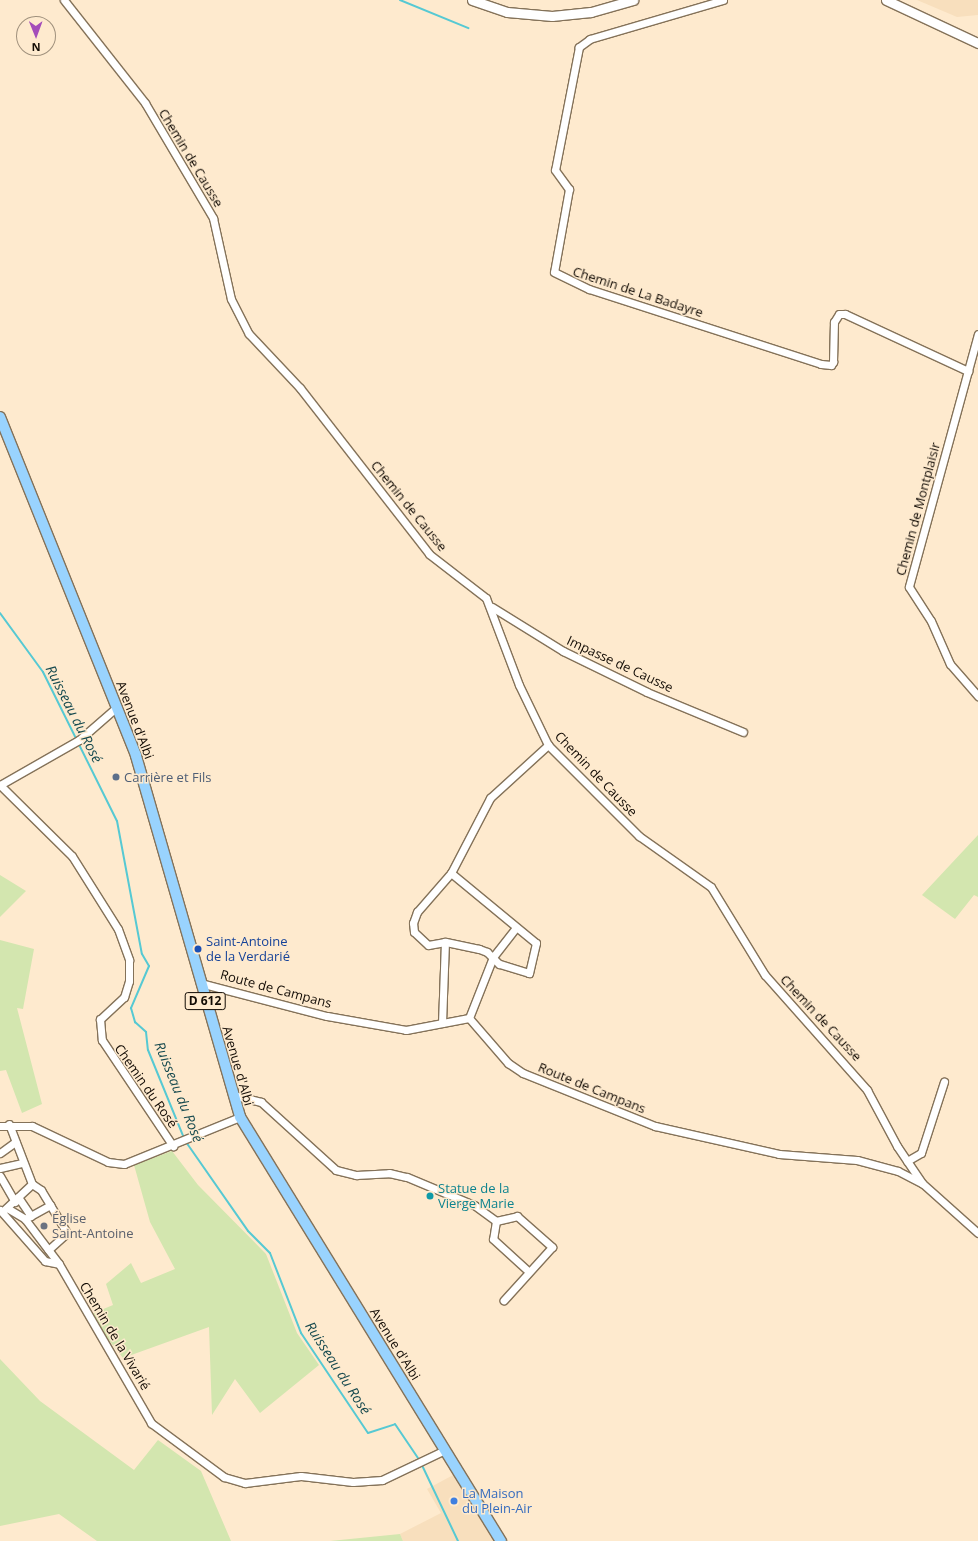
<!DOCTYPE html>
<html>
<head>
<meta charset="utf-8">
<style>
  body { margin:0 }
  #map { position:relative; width:978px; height:1541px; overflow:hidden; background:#feeace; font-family:"Open Sans",sans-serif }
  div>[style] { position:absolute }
  .built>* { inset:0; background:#f8dfbd }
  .green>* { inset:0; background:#d3e6af }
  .stream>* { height:2px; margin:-1px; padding:0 1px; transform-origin:1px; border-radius:1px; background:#56c9d3 }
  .roads { filter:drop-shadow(1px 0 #847259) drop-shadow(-1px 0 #847259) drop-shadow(0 1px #847259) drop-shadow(0 -1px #847259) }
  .minor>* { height:7px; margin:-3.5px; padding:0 3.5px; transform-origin:3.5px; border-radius:3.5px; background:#fff }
  .secondary>* { height:9px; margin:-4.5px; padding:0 4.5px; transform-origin:4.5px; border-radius:4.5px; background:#fff }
  .primary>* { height:10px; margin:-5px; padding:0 5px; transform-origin:5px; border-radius:5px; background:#99d3fe }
  .dots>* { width:11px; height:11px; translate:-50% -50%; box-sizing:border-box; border:2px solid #feeace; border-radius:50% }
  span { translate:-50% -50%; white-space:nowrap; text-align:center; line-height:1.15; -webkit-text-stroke:3px #feeace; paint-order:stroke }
  .shield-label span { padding:1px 3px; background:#feeace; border:1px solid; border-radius:3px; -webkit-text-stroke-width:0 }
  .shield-label { font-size:12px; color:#120b04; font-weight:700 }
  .street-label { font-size:13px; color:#120b04 }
  .service-label { font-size:13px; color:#4e5e75 }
  .left { translate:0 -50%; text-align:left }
  .transit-label { font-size:13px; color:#164399 }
  .culture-label { font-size:13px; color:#0d838f }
  .worship-label { font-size:13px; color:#5b616d }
  .shop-label { font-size:13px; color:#366cbe }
  .water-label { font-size:14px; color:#174a4f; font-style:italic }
  .north { position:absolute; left:16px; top:16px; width:40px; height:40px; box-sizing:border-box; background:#feeace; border:1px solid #a0917d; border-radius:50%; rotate:179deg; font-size:11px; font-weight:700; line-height:16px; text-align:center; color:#120b04 }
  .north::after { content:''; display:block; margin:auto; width:14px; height:18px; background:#a44dba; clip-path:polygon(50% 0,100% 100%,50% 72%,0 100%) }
</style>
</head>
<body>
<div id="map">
  <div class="built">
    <i style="clip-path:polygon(917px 0,978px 0,978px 15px,957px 17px)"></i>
    <i style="clip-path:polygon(457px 1473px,498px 1541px,403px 1541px,400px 1534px,441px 1513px,427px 1489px)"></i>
  </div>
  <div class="green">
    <i style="clip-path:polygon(978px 835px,978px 897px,974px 895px,955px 919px,922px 895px)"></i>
    <i style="clip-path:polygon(0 875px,26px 891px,0 917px)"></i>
    <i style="clip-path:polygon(0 940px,34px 949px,23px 1009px,17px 1008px,42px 1104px,22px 1113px,6px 1070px,0 1071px)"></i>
    <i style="clip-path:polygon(172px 1151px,198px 1185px,266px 1254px,297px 1333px,319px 1365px,260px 1413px,235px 1379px,212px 1415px,209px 1327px,123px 1358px,89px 1315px,113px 1305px,106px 1284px,131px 1263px,141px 1283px,175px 1269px,150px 1222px,134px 1165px)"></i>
    <i style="clip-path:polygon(0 1359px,40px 1401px,134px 1470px,158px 1440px,201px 1471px,231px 1541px,97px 1541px,59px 1514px,0 1526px)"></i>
    <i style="clip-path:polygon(400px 1534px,403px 1541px,330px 1541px)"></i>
  </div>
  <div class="stream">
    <i style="left:400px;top:0;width:74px;rotate:22.4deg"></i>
    <i style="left:0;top:613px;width:73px;rotate:53.9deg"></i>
    <i style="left:43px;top:672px;width:166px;rotate:63.6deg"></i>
    <i style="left:117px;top:821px;width:135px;rotate:79.4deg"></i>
    <i style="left:142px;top:954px;width:14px;rotate:60deg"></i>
    <i style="left:149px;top:966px;width:46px;rotate:113.2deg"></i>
    <i style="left:131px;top:1008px;width:15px;rotate:74deg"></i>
    <i style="left:135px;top:1022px;width:15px;rotate:42deg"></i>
    <i style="left:146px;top:1032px;width:18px;rotate:84deg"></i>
    <i style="left:148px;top:1050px;width:95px;rotate:67.8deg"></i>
    <i style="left:186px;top:1142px;width:108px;rotate:55.1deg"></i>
    <i style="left:248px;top:1231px;width:31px;rotate:45deg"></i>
    <i style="left:270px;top:1253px;width:86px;rotate:68.8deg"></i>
    <i style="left:301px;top:1333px;width:120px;rotate:56.2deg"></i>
    <i style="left:368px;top:1433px;width:28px;rotate:-18deg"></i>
    <i style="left:395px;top:1424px;width:45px;rotate:56deg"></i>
    <i style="left:420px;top:1461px;width:89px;rotate:64.6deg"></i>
  </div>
  <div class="roads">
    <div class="minor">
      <i style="left:64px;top:0;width:131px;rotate:51.8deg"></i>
      <i style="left:145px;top:103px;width:134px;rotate:59.4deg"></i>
      <i style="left:213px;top:218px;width:83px;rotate:77.5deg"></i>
      <i style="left:231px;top:299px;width:39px;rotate:63deg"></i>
      <i style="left:249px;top:334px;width:74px;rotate:46.6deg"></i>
      <i style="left:300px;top:388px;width:210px;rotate:52.1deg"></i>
      <i style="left:429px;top:554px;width:72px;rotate:37.7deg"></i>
      <i style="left:486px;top:598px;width:93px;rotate:69.2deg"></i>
      <i style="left:519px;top:685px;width:67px;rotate:64.2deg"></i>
      <i style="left:548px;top:745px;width:129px;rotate:45deg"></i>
      <i style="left:639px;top:836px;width:88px;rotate:35.3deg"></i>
      <i style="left:711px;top:887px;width:103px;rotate:58.5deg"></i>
      <i style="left:765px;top:975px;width:154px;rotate:48.4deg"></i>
      <i style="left:867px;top:1090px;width:64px;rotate:61.8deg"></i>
      <i style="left:897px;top:1146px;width:45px;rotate:56deg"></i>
      <i style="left:723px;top:0;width:139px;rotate:163.7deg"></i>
      <i style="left:590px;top:39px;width:14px;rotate:144deg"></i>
      <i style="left:579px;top:47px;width:125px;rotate:101deg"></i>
      <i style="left:555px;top:170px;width:24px;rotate:54deg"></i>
      <i style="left:569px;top:189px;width:84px;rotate:100.2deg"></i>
      <i style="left:554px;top:272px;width:39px;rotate:26deg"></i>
      <i style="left:589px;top:289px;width:244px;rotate:17.9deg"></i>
      <i style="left:821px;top:364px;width:10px;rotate:6deg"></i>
      <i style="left:831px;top:365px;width:4px;rotate:-56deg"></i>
      <i style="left:833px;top:362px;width:40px;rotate:-88.6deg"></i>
      <i style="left:834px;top:322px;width:9px;rotate:-58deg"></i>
      <i style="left:839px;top:314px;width:6px"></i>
      <i style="left:845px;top:314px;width:136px;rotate:24.9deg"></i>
      <i style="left:978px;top:334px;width:262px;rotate:105.3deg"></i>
      <i style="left:909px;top:587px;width:40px;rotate:57.1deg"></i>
      <i style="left:931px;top:621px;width:47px;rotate:66.2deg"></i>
      <i style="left:950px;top:664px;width:43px;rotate:48.8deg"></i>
      <i style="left:492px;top:607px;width:84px;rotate:31.8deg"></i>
      <i style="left:563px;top:651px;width:93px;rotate:26deg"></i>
      <i style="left:647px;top:692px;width:104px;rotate:22.6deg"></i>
      <i style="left:0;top:785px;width:101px;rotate:44.6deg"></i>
      <i style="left:72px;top:856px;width:86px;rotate:57.8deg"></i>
      <i style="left:118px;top:929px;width:33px;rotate:70deg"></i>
      <i style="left:129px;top:960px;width:21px;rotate:90deg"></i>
      <i style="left:129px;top:981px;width:17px;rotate:107deg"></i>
      <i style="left:124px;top:997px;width:33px;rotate:137deg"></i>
      <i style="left:100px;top:1019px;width:21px;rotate:85deg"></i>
      <i style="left:102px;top:1040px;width:128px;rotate:56.2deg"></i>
      <i style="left:0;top:785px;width:91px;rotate:-29.7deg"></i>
      <i style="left:79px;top:740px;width:50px;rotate:-41deg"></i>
      <i style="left:451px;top:873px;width:110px;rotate:39.5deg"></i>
      <i style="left:536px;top:943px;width:31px;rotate:103deg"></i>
      <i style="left:529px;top:973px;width:31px;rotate:-163deg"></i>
      <i style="left:499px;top:964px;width:17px;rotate:-135deg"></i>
      <i style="left:487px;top:952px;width:9px;rotate:-159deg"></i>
      <i style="left:479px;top:949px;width:35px;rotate:-168deg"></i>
      <i style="left:445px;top:942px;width:17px;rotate:170deg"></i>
      <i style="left:428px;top:945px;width:19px;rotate:-137deg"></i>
      <i style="left:414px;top:932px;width:9px;rotate:-96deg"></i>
      <i style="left:413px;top:923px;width:12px;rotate:-70deg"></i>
      <i style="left:417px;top:912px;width:52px;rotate:-48.9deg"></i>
      <i style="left:451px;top:873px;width:85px;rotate:-62.5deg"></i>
      <i style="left:490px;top:798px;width:79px;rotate:-42.4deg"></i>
      <i style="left:200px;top:983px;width:131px;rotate:14.6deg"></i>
      <i style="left:327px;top:1016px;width:80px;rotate:10deg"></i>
      <i style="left:406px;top:1030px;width:64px;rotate:-10.8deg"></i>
      <i style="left:469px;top:1018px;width:60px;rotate:49.1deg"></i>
      <i style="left:508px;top:1063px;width:18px;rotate:34deg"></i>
      <i style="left:523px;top:1073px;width:142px;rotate:21.9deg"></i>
      <i style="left:655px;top:1126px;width:127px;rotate:12.7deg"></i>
      <i style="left:779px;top:1154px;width:78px;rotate:4.4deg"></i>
      <i style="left:857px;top:1160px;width:42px;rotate:15deg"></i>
      <i style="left:898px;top:1171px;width:27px;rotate:27deg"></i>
      <i style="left:922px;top:1183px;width:75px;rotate:41.8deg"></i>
      <i style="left:469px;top:1018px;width:66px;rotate:-68.5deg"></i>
      <i style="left:493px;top:957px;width:37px;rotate:-52deg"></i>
      <i style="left:442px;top:1023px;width:81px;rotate:-87.9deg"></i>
      <i style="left:233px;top:1095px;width:29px;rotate:14deg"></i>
      <i style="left:261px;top:1102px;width:101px;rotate:42.2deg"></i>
      <i style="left:336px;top:1170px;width:21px;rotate:14deg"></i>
      <i style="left:356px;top:1175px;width:33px;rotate:-3deg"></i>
      <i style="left:389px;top:1173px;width:18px;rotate:13deg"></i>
      <i style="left:407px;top:1177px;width:73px;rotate:22.7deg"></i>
      <i style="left:474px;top:1205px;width:27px;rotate:36deg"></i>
      <i style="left:9px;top:1124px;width:64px;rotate:69deg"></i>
      <i style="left:32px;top:1184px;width:11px;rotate:34deg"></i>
      <i style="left:41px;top:1190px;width:50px;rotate:58.8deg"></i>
      <i style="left:67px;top:1233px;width:25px;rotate:138deg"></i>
      <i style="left:0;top:1126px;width:32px"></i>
      <i style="left:32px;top:1126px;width:84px;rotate:25.3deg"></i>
      <i style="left:108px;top:1162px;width:16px;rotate:7deg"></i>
      <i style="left:124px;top:1164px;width:125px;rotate:-22.1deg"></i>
      <i style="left:0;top:1153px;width:19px;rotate:-36deg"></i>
      <i style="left:907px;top:1161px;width:16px;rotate:-30deg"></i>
      <i style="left:921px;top:1153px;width:75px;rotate:-72.1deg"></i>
      <i style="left:0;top:1168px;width:23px;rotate:-13deg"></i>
      <i style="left:0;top:1176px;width:30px;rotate:60deg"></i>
      <i style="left:18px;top:1197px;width:23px;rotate:56deg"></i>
      <i style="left:7px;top:1208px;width:21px;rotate:31deg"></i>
      <i style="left:25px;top:1219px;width:56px;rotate:52.9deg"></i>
      <i style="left:0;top:1210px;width:68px;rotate:48.6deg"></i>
      <i style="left:45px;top:1261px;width:14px;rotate:12deg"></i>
      <i style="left:59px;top:1264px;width:184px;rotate:59.9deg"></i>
      <i style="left:151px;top:1423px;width:91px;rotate:36.5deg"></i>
      <i style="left:224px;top:1477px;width:22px;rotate:16deg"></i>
      <i style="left:245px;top:1483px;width:56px;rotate:-7.1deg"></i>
      <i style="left:301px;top:1476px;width:52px;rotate:6.6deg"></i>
      <i style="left:353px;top:1482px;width:29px;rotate:-4deg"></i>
      <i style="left:382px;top:1480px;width:70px;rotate:-25.5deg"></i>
      <i style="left:4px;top:1210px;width:38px;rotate:-43deg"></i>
      <i style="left:25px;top:1219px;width:29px;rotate:-29deg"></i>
      <i style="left:496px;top:1221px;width:22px;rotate:-13deg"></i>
      <i style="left:517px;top:1216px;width:47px;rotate:41.5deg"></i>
      <i style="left:552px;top:1247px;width:72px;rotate:132.2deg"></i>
      <i style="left:496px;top:1221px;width:18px;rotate:99deg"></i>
      <i style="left:493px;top:1239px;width:46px;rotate:42.4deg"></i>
    </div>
    <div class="secondary">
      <i style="left:472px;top:0;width:37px;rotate:19deg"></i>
      <i style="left:507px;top:12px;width:45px;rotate:5.1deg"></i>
      <i style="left:552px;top:16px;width:39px;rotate:-6deg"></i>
      <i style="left:591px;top:12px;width:44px;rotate:-15.9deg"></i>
      <i style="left:886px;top:0;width:102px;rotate:25.1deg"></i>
    </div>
    <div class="primary">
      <i style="left:0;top:417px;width:365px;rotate:68.1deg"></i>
      <i style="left:136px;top:756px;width:376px;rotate:73.9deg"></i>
      <i style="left:240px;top:1117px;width:498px;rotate:58.4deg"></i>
    </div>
  </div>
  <div class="dots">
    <i style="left:116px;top:777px;background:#5c6f8a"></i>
    <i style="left:198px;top:949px;background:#1a4fb4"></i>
    <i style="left:430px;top:1196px;background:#0f9aa8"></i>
    <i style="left:44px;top:1226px;background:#6b7280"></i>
    <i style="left:454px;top:1501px;background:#3f7fe0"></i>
  </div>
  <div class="shield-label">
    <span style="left:205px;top:1001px">D 612</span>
  </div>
  <div class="street-label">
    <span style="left:191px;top:158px;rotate:59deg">Chemin de Causse</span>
    <span style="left:638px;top:292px;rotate:18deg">Chemin de La Badayre</span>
    <span style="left:409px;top:506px;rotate:51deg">Chemin de Causse</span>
    <span style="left:918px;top:509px;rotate:-75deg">Chemin de Montplaisir</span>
    <span style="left:620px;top:664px;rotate:25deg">Impasse de Causse</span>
    <span style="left:135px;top:720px;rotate:69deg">Avenue d'Albi</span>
    <span style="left:596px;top:774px;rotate:46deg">Chemin de Causse</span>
    <span style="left:276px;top:989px;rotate:15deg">Route de Campans</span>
    <span style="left:821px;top:1018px;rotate:47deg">Chemin de Causse</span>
    <span style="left:238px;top:1066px;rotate:74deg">Avenue d'Albi</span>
    <span style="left:146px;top:1086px;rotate:55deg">Chemin du Rosé</span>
    <span style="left:592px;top:1088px;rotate:22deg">Route de Campans</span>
    <span style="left:115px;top:1336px;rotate:59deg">Chemin de la Vivarié</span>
    <span style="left:395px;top:1344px;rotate:58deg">Avenue d'Albi</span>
  </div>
  <div class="service-label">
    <span class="left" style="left:124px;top:777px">Carrière et Fils</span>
  </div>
  <div class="transit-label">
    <span class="left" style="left:206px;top:949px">Saint-Antoine<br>de la Verdarié</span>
  </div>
  <div class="culture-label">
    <span class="left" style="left:438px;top:1196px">Statue de la<br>Vierge Marie</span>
  </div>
  <div class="worship-label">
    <span class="left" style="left:52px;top:1226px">Église<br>Saint-Antoine</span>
  </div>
  <div class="shop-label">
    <span class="left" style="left:462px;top:1501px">La Maison<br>du Plein-Air</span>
  </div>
  <div class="water-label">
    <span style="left:74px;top:714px;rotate:63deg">Ruisseau du Rosé</span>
    <span style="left:179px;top:1092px;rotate:68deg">Ruisseau du Rosé</span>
    <span style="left:338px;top:1368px;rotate:57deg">Ruisseau du Rosé</span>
  </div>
  <div class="north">N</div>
</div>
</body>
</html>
